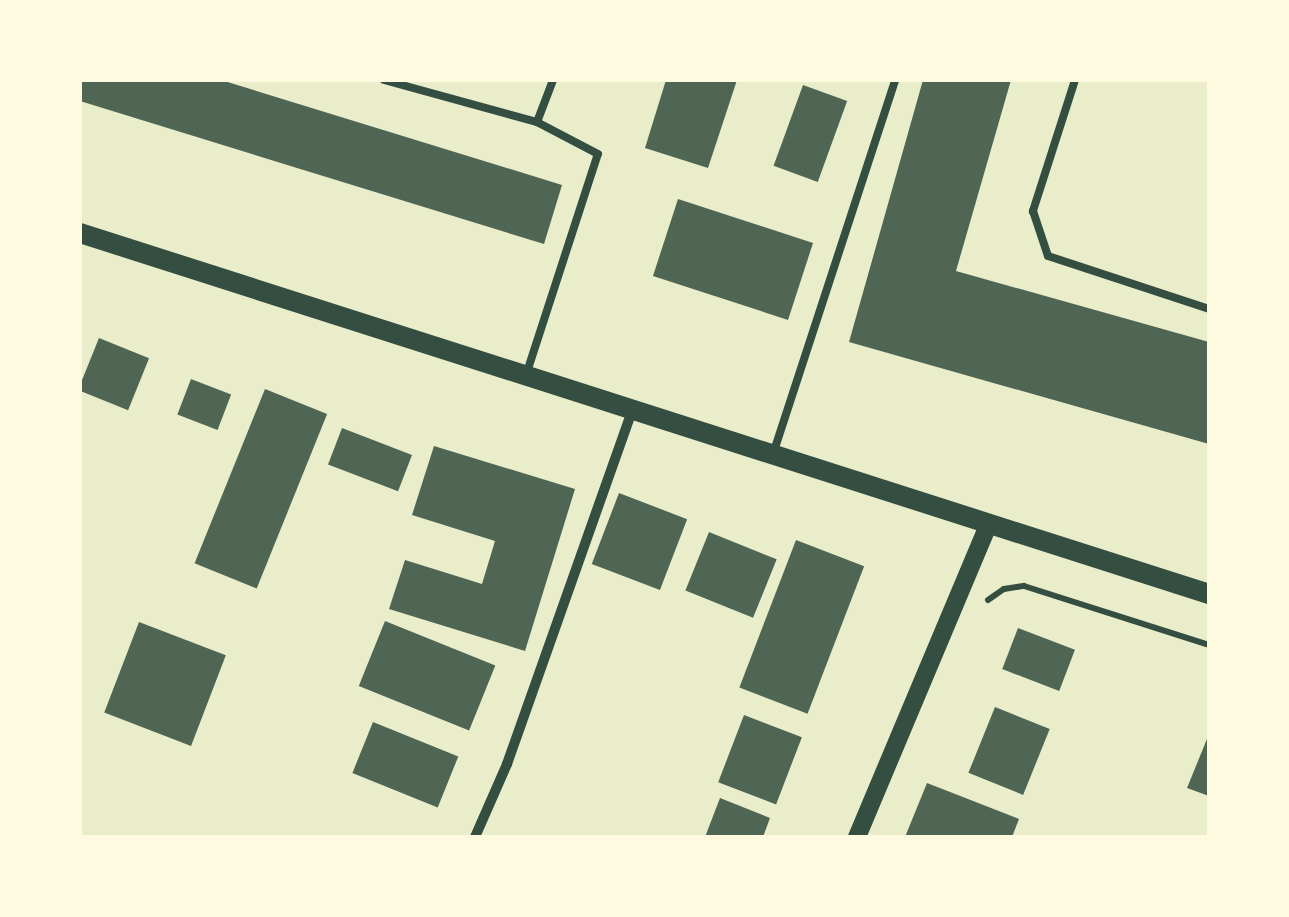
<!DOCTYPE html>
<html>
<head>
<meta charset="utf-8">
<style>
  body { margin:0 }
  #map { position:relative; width:1289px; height:917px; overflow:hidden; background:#e9edc9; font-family:"IBM Plex Serif",serif }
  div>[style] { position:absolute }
  .building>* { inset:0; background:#4f6655; transform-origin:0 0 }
  .path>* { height:6px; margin:-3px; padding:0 3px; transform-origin:3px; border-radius:3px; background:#344e41 }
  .service>* { height:8px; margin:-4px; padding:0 4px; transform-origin:4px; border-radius:4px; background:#344e41 }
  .minor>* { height:10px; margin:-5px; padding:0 5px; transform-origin:5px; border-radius:5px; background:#344e41 }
  .tertiary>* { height:18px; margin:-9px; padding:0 9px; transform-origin:9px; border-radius:9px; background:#344e41 }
  .secondary>* { height:20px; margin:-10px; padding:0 10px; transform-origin:10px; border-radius:10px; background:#344e41 }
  span { translate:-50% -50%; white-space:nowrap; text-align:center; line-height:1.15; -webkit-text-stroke:8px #fefae0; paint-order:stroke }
  .frame { position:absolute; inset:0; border:82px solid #fefae0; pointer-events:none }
</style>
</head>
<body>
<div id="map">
  <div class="building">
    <i style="clip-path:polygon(80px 80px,221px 80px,562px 185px,544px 244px,80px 101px)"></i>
    <i style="clip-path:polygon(666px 80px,737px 80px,708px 168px,645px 148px)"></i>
    <i style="clip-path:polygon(923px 80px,1011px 80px,956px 271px,1209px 342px,1209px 444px,849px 342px)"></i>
    <i style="left:803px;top:85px;width:47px;height:86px;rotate:20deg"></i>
    <i style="left:678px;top:199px;width:142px;height:81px;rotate:18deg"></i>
    <i style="left:99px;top:338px;width:54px;height:56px;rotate:22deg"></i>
    <i style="left:191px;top:379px;width:43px;height:38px;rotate:21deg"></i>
    <i style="left:265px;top:389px;width:67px;height:188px;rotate:22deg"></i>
    <i style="left:342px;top:428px;width:75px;height:39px;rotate:21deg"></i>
    <i style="clip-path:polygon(434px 446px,575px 489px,525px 651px,389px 609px,405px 560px,482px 584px,495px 541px,412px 515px)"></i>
    <i style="left:619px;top:493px;width:73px;height:76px;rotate:21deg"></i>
    <i style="left:709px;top:532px;width:73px;height:63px;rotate:22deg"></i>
    <i style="left:796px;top:540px;width:73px;height:158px;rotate:21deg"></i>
    <i style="left:385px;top:621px;width:119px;height:70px;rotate:22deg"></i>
    <i style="left:139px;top:622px;width:93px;height:97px;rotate:21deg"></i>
    <i style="left:1018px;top:628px;width:61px;height:44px;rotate:21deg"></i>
    <i style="left:995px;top:707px;width:59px;height:71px;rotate:22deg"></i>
    <i style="left:744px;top:715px;width:62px;height:72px;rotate:21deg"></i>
    <i style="left:373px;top:722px;width:92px;height:55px;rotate:22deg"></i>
    <i style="clip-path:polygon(1209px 734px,1209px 796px,1187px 788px)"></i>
    <i style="clip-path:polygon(927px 783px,1019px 819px,1012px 837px,905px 837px)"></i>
    <i style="clip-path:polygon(720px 798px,770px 818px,763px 837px,705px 837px)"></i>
  </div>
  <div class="path">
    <i style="left:988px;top:600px;width:19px;rotate:-35deg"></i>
    <i style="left:1004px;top:589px;width:20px;rotate:-9deg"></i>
    <i style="left:1024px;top:586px;width:194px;rotate:17.7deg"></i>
  </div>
  <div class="service">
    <i style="left:384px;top:80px;width:159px;rotate:15.4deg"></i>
    <i style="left:1075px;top:80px;width:138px;rotate:107.8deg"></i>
    <i style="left:1033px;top:211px;width:47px;rotate:71.6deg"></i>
    <i style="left:1048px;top:256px;width:169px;rotate:18.2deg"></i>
    <i style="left:527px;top:372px;width:229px;rotate:-72deg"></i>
    <i style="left:598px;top:154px;width:69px;rotate:-152.3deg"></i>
    <i style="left:537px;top:122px;width:45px;rotate:-69.1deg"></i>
    <i style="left:773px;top:454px;width:393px;rotate:-71.9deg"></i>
  </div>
  <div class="minor">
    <i style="left:475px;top:837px;width:80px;rotate:-66.3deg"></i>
    <i style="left:507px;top:764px;width:372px;rotate:-70.5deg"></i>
  </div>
  <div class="tertiary">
    <i style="left:857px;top:837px;width:338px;rotate:-67.2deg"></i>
  </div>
  <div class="secondary">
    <i style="left:80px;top:233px;width:1185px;rotate:17.73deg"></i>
  </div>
  <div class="frame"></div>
</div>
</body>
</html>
